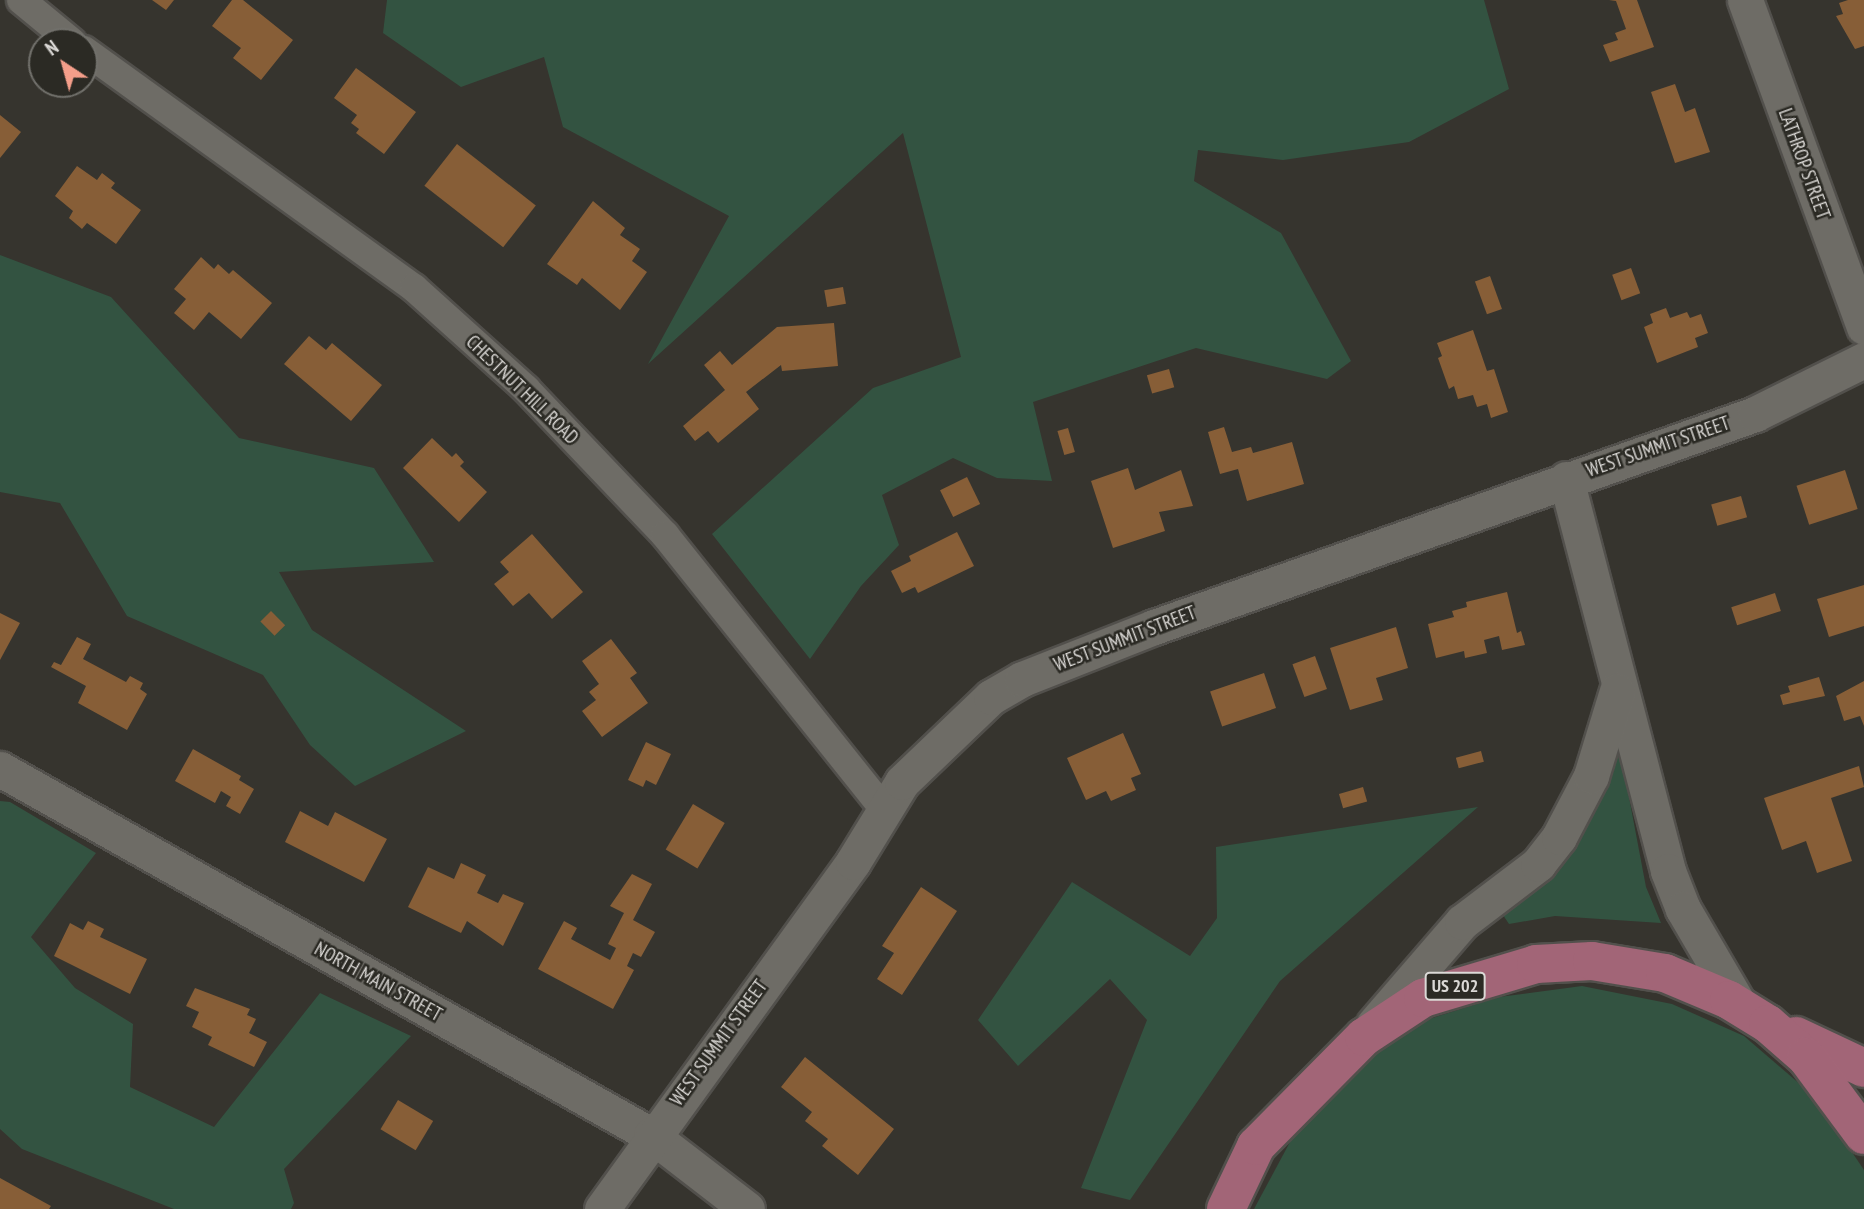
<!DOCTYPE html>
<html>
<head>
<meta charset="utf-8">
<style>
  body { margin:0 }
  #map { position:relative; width:1864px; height:1209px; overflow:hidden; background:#36342e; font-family:"PT Sans Narrow",sans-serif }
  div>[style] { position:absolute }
  .green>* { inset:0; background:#335341 }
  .building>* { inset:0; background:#875e37; transform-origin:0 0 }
  .roads { filter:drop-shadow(2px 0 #52504c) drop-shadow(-2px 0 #52504c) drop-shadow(0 2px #52504c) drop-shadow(0 -2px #52504c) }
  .minor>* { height:28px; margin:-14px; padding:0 14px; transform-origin:14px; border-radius:14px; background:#6e6c66 }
  .tertiary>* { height:35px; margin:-17.5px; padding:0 17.5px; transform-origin:17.5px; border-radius:17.5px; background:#6e6c66 }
  .primary>* { height:38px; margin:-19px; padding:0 19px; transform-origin:19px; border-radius:19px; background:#a26577 }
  span { translate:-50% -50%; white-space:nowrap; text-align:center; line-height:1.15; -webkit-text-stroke:5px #2b2a24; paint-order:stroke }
  .shield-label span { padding:2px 5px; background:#2b2a24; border:2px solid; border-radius:5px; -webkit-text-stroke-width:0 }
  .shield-label { font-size:18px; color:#dbd9d6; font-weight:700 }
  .street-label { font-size:19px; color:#dbd9d6 }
  .north { position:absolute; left:28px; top:28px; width:70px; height:70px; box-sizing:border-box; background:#2b2a24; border:2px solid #71706b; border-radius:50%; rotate:324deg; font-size:19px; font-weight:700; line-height:28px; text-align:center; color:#dbd9d6 }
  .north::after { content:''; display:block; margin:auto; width:24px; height:32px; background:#f49e8a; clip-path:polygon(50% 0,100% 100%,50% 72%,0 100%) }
</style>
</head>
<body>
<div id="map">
  <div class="green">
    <i style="clip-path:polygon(387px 0,1484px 0,1509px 89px,1409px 142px,1283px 160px,1198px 150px,1194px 181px,1281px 233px,1351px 361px,1327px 379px,1196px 348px,1033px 402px,1052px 481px,997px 478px,953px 458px,882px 495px,899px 545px,861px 586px,810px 659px,712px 534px,873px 388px,961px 357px,903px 133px,648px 364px,729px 216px,563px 127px,544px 57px,461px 87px,383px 33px)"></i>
    <i style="clip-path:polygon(0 255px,111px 297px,239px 438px,374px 468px,434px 562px,279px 572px,312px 630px,466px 731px,355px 786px,310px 745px,263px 675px,127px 616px,60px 503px,0 492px)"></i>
    <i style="clip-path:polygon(1614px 755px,1621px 755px,1646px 887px,1661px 923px,1555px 916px,1509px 924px,1503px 915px,1540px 885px,1572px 846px)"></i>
    <i style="clip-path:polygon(0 801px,10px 802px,96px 853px,31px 937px,75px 988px,133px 1024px,130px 1087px,214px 1127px,320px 993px,411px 1036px,284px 1169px,294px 1203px,291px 1209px,174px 1209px,22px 1149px,0 1129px)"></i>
    <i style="clip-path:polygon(1478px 807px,1280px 981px,1130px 1200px,1081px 1188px,1147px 1020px,1110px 979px,1018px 1066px,978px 1020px,1072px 882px,1190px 956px,1217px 918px,1216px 847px)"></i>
    <i style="clip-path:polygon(1582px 986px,1672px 1004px,1744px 1036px,1815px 1097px,1864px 1170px,1864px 1209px,1254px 1209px,1298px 1127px,1355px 1068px,1429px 1019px,1499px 997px)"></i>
  </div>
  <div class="building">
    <i style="clip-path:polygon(152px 0,174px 0,166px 10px)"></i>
    <i style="clip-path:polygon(232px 0,243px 0,293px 40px,261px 80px,233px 58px,241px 48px,212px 26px)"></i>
    <i style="clip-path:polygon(1609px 0,1637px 0,1654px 47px,1610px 62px,1603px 45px,1618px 40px,1615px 33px,1626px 29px,1616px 1px)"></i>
    <i style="clip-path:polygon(1848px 0,1864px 0,1864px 46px,1855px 49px,1836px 16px,1843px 14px,1839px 3px)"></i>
    <i style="clip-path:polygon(356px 68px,416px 112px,384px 154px,356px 133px,359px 129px,351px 123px,357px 115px,334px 98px)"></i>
    <i style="clip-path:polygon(1675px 84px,1685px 112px,1695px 108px,1710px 152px,1675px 163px,1651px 92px)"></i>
    <i style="clip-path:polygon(0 115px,21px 132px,0 158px)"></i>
    <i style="left:457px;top:144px;width:100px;height:53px;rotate:38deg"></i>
    <i style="clip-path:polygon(77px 166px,97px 180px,102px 173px,115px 183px,111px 188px,141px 210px,116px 244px,87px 223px,82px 229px,69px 218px,73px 211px,55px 196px)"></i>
    <i style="clip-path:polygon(593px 201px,625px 228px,620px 235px,640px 249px,632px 261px,647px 272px,620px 310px,582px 278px,577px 285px,547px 264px)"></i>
    <i style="clip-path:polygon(201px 257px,214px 269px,218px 264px,229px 274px,233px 270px,272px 303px,241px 339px,209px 312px,194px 330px,174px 313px,186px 299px,174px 289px)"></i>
    <i style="left:1631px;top:268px;width:27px;height:20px;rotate:70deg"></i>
    <i style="left:1490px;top:276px;width:35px;height:16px;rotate:70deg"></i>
    <i style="left:843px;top:287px;width:17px;height:19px;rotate:80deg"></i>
    <i style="clip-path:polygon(1666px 308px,1670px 318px,1687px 312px,1690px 318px,1701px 314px,1708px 333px,1695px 338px,1698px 347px,1657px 363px,1644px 327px,1653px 323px,1650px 314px)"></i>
    <i style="clip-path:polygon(834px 323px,838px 366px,782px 371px,781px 365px,746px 392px,759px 409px,718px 443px,708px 431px,695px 441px,683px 426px,725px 390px,704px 365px,720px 351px,732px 365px,777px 327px)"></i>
    <i style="clip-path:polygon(1473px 330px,1487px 371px,1494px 369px,1508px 412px,1491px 418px,1487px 404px,1477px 407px,1473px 395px,1458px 399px,1454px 386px,1449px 389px,1438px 358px,1442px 356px,1437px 343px)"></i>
    <i style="clip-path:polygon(309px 336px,326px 350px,332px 343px,382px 385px,351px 421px,284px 364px)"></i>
    <i style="left:1169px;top:369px;width:19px;height:23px;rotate:74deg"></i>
    <i style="clip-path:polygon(1224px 427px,1232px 452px,1251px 447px,1253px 453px,1292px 442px,1304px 484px,1247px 501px,1238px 469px,1220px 474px,1208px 432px)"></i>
    <i style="left:1068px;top:428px;width:25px;height:11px;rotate:74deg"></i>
    <i style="clip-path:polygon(432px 438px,452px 457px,456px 453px,464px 462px,460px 466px,487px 492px,459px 522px,403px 468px)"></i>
    <i style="clip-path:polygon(1128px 468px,1135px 490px,1181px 470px,1193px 506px,1159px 512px,1165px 531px,1113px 548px,1091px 481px)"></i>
    <i style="left:1845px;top:470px;width:41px;height:51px;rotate:72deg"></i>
    <i style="left:967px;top:477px;width:30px;height:30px;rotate:64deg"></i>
    <i style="left:1741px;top:496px;width:22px;height:31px;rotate:74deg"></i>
    <i style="clip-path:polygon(957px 532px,974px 566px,918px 593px,915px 587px,902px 593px,891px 571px,911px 561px,909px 556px)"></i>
    <i style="clip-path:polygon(532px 534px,583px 592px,552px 619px,529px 593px,513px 606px,494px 584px,509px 572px,500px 562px)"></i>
    <i style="clip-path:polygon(1864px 585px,1864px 626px,1829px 637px,1817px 599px)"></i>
    <i style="clip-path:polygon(1507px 592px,1517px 633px,1521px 631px,1525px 645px,1502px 650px,1499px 636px,1484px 640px,1487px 653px,1465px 658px,1464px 651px,1436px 658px,1428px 624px,1454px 617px,1452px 611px,1467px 607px,1466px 602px)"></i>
    <i style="left:1775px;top:593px;width:19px;height:46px;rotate:72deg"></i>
    <i style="left:271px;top:611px;width:20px;height:15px;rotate:45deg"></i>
    <i style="clip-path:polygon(0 613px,20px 623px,0 660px)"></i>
    <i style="clip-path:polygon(1396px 627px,1408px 668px,1376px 678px,1383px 700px,1350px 710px,1330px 648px)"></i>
    <i style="clip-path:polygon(77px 637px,91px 644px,83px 659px,126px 682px,130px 676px,143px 683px,140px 689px,147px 694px,127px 730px,78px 703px,86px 686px,51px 667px,54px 662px,61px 665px)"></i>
    <i style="clip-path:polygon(611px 639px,637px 673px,630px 678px,648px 703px,602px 737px,582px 711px,596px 700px,589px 692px,599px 684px,582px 661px)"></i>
    <i style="left:1315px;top:656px;width:35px;height:24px;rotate:70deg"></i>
    <i style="left:1264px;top:673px;width:37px;height:57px;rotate:71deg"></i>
    <i style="clip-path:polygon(1819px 677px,1825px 696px,1783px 705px,1780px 695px,1790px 692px,1788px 686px)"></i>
    <i style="clip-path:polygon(1864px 681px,1864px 726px,1860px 716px,1844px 721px,1836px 696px)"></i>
    <i style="clip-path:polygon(1123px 733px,1141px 774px,1131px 778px,1136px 790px,1111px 801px,1106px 791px,1086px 800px,1067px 758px)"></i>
    <i style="clip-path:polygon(646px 742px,671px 754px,656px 785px,646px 780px,643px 787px,628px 780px)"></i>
    <i style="clip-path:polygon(193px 749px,241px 776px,239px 780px,254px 789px,240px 814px,226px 806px,231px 797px,221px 791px,215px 803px,175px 781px)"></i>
    <i style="left:1481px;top:751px;width:11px;height:26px;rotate:75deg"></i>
    <i style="clip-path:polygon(1859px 766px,1864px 787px,1831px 798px,1852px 861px,1817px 873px,1806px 841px,1782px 850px,1764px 798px)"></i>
    <i style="left:1363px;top:787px;width:15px;height:25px;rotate:74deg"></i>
    <i style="left:693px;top:804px;width:37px;height:53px;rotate:31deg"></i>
    <i style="clip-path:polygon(300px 811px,328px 826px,335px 812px,387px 839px,364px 882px,285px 842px)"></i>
    <i style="clip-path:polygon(461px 863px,486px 875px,477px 893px,498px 903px,503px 894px,524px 903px,503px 946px,467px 921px,461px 933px,408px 907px,428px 867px,454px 879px)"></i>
    <i style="clip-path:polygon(632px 874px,652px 884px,633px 920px,655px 932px,641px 957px,633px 953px,627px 966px,634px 970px,613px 1009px,538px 969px,564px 921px,577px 928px,571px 939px,610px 960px,616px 948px,608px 944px,624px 913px,610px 906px)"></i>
    <i style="clip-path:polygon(921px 887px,957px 911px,902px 995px,877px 979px,894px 953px,882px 946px)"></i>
    <i style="clip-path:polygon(88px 921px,104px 929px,100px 937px,147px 959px,130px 994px,54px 956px,70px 923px,83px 930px)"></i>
    <i style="clip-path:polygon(195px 988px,250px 1009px,247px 1015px,256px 1019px,249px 1033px,267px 1042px,254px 1067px,208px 1045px,212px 1037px,192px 1027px,199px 1012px,186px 1006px)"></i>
    <i style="clip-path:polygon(805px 1057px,894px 1129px,858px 1175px,822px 1146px,828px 1139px,805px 1121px,812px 1112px,781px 1087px)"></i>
    <i style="left:398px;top:1100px;width:41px;height:34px;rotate:31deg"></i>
    <i style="clip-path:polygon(0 1178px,51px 1206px,49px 1209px,0 1209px)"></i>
  </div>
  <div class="roads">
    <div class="minor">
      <i style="left:21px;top:0;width:66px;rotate:39.5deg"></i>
      <i style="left:84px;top:50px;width:407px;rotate:35.8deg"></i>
      <i style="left:414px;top:288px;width:151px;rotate:42deg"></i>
      <i style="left:526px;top:389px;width:202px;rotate:46.4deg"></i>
      <i style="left:665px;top:535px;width:353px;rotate:51.4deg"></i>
    </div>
    <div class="tertiary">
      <i style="left:1745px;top:0;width:348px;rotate:70deg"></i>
      <i style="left:1566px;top:479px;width:405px;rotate:75.4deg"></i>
      <i style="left:1668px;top:871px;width:41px;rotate:68.5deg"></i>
      <i style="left:1683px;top:909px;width:111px;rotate:59.7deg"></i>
      <i style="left:0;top:769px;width:747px;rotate:29.35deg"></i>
      <i style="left:651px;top:1135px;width:121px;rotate:37.6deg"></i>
      <i style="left:1374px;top:1024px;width:135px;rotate:-49.2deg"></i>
      <i style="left:1462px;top:922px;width:96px;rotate:-37.3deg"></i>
      <i style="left:1538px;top:864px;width:34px;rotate:-52deg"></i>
      <i style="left:1559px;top:837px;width:69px;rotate:-62.3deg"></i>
      <i style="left:1591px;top:776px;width:89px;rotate:-73deg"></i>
      <i style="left:602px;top:1209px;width:428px;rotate:-54.1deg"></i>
      <i style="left:853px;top:862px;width:94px;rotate:-58.5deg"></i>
      <i style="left:902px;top:782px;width:123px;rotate:-43.7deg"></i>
      <i style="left:991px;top:697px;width:36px;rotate:-30deg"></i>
      <i style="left:1022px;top:679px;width:142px;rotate:-21.5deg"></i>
      <i style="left:1154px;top:627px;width:638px;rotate:-19.51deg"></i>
      <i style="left:1755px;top:414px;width:122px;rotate:-26.4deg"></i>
    </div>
    <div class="primary">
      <i style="left:1796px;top:1036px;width:75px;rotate:25.2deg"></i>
      <i style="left:1226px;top:1209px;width:70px;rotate:-64.5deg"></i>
      <i style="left:1256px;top:1146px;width:153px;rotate:-45.3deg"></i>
      <i style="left:1364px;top:1037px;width:71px;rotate:-33.5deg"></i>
      <i style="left:1423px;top:998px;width:118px;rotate:-16.7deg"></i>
      <i style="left:1536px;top:964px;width:56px;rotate:-3.1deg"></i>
      <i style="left:1592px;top:961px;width:74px;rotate:9.3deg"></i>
      <i style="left:1665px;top:973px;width:69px;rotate:22.9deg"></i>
      <i style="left:1729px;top:1000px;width:46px;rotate:31.6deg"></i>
      <i style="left:1768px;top:1024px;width:50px;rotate:41deg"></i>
      <i style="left:1806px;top:1057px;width:97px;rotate:53.4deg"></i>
    </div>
  </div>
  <div class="shield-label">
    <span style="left:1455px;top:986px">US 202</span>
  </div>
  <div class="street-label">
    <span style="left:1804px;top:164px;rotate:70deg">LATHROP STREET</span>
    <span style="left:522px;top:390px;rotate:44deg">CHESTNUT HILL ROAD</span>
    <span style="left:1658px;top:447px;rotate:-19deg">WEST SUMMIT STREET</span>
    <span style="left:1125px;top:639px;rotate:-21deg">WEST SUMMIT STREET</span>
    <span style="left:378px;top:982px;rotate:29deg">NORTH MAIN STREET</span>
    <span style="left:719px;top:1043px;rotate:-54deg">WEST SUMMIT STREET</span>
  </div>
  <div class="north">N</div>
</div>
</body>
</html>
